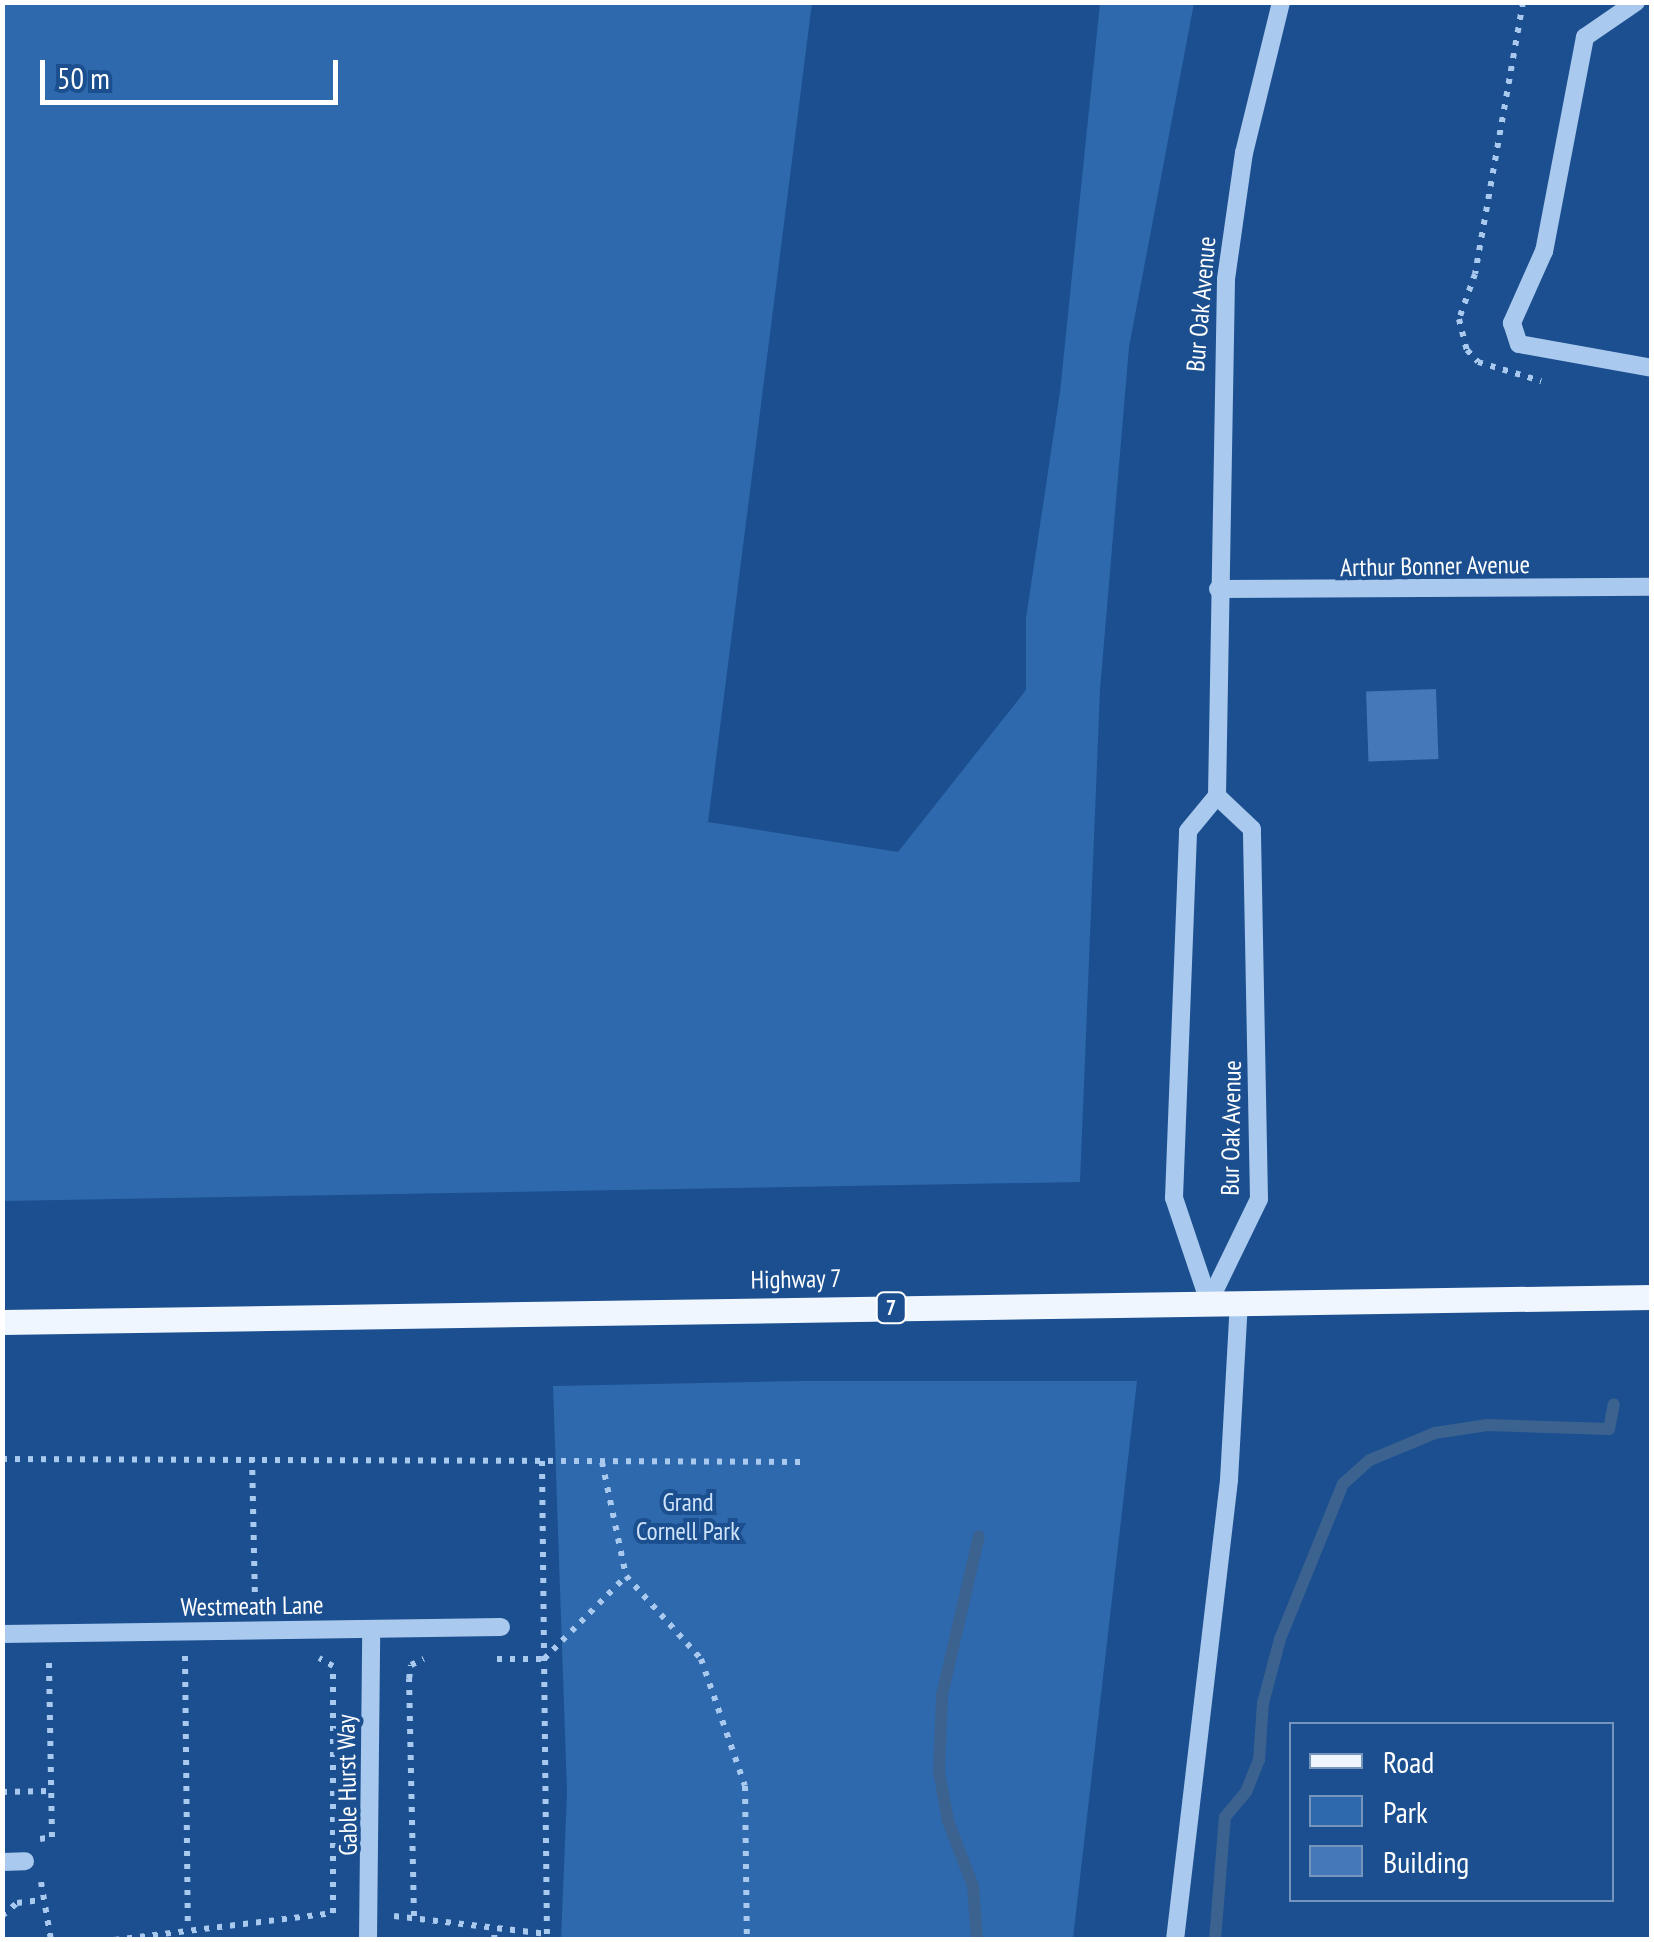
<!DOCTYPE html>
<html>
<head>
<meta charset="utf-8">
<style>
  body { margin:0 }
  #map { position:relative; width:1654px; height:1942px; overflow:hidden; background:#1b4f8f; font-family:"PT Sans Narrow",sans-serif }
  div>[style] { position:absolute }
  .green>* { inset:0; background:#2e69ad }
  .stream>* { height:12px; margin:-6px; padding:0 6px; transform-origin:6px; border-radius:6px; background:#3c6290 }
  .building>* { inset:0; background:#4478b7; transform-origin:0 0 }
  .path>* { height:6px; margin-top:-3px; transform-origin:0; background:repeating-linear-gradient(90deg,#a9c9ee 0 5px,transparent 0 13px) }
  .minor>* { height:18px; margin:-9px; padding:0 9px; transform-origin:9px; border-radius:9px; background:#a9c9ee }
  .major>* { height:25px; margin:-12.5px; padding:0 12.5px; transform-origin:12.5px; border-radius:12.5px; background:#f0f6ff }
  span { translate:-50% -50%; white-space:nowrap; text-align:center; line-height:1.15; -webkit-text-stroke:8px #1b4f8f; paint-order:stroke }
  .shield-label span { padding:2px 8px; background:#1b4f8f; border:2px solid; border-radius:8px; -webkit-text-stroke-width:0 }
  .shield-label { font-size:22px; color:#fff; font-weight:700 }
  .street-label { font-size:25px; color:#fff }
  .park-label { font-size:25px; color:#cfe3fa }
  .frame { position:absolute; inset:0; border:5px solid #fff; pointer-events:none }
  .legend { position:absolute; left:1289px; top:1722px; width:325px; height:180px; box-sizing:border-box; background:#1b4f8f; border:2px solid #7695bc; margin:0; padding:12px 18px; list-style:none; font-size:30px; color:#fff }
  .legend li { display:flex; align-items:center; gap:20px; height:50px }
  .legend b { width:50px; border:2px solid #7695bc }
  .scale { position:absolute; left:40px; top:60px; width:298px; height:45px; box-sizing:border-box; border:5px solid #fff; border-top:0; padding-left:12px; font-size:30px; line-height:35px; white-space:nowrap; color:#fff; -webkit-text-stroke:8px #1b4f8f; paint-order:stroke }
</style>
</head>
<body>
<div id="map">
  <div class="green">
    <i style="clip-path:polygon(2px 3px,812px 3px,708px 822px,898px 852px,1026px 690px,1026px 618px,1060px 392px,1100px 3px,1194px 3px,1129px 347px,1100px 690px,1080px 1182px,3px 1201px)"></i>
    <i style="clip-path:polygon(800px 1381px,1137px 1381px,1073px 1939px,561px 1939px,567px 1792px,553px 1386px)"></i>
  </div>
  <div class="stream">
    <i style="left:977px;top:1940px;width:54px;rotate:-94.2deg"></i>
    <i style="left:973px;top:1886px;width:70px;rotate:-111deg"></i>
    <i style="left:948px;top:1821px;width:51px;rotate:-100.2deg"></i>
    <i style="left:939px;top:1771px;width:76px;rotate:-87.7deg"></i>
    <i style="left:942px;top:1695px;width:163px;rotate:-76.9deg"></i>
    <i style="left:1215px;top:1940px;width:123px;rotate:-85.4deg"></i>
    <i style="left:1225px;top:1817px;width:33px;rotate:-50deg"></i>
    <i style="left:1246px;top:1792px;width:35px;rotate:-68deg"></i>
    <i style="left:1259px;top:1760px;width:57px;rotate:-86deg"></i>
    <i style="left:1263px;top:1703px;width:66px;rotate:-75.1deg"></i>
    <i style="left:1280px;top:1639px;width:167px;rotate:-67.9deg"></i>
    <i style="left:1343px;top:1484px;width:36px;rotate:-42deg"></i>
    <i style="left:1370px;top:1460px;width:70px;rotate:-22.6deg"></i>
    <i style="left:1435px;top:1433px;width:53px;rotate:-8.7deg"></i>
    <i style="left:1487px;top:1425px;width:122px;rotate:1.9deg"></i>
    <i style="left:1609px;top:1429px;width:25px;rotate:-79deg"></i>
  </div>
  <div class="building">
    <i style="left:1436px;top:689px;width:70px;height:70px;rotate:88deg"></i>
  </div>
  <div class="path">
    <i style="left:1523px;top:2px;width:276px;rotate:100deg"></i>
    <i style="left:1475px;top:274px;width:48px;rotate:109.6deg"></i>
    <i style="left:1459px;top:319px;width:32px;rotate:76deg"></i>
    <i style="left:1467px;top:350px;width:16px;rotate:47deg"></i>
    <i style="left:1478px;top:362px;width:66px;rotate:16.8deg"></i>
    <i style="left:252px;top:1457px;width:149px;rotate:88.8deg"></i>
    <i style="left:2px;top:1459px;width:800px;rotate:0.21deg"></i>
    <i style="left:542px;top:1461px;width:479px;rotate:89.4deg"></i>
    <i style="left:602px;top:1462px;width:116px;rotate:78.1deg"></i>
    <i style="left:626px;top:1576px;width:112px;rotate:47.9deg"></i>
    <i style="left:701px;top:1659px;width:134px;rotate:70.9deg"></i>
    <i style="left:745px;top:1786px;width:154px;rotate:89.3deg"></i>
    <i style="left:185px;top:1656px;width:270px;rotate:89.4deg"></i>
    <i style="left:497px;top:1659px;width:47px"></i>
    <i style="left:544px;top:1659px;width:117px;rotate:-45.3deg"></i>
    <i style="left:2px;top:1792px;width:48px;rotate:-1.2deg"></i>
    <i style="left:40px;top:1839px;width:12px;rotate:-9deg"></i>
    <i style="left:52px;top:1837px;width:175px;rotate:-91deg"></i>
    <i style="left:41px;top:1882px;width:59px;rotate:80.2deg"></i>
    <i style="left:2px;top:1916px;width:20px;rotate:-41deg"></i>
    <i style="left:17px;top:1903px;width:24px;rotate:-7deg"></i>
    <i style="left:394px;top:1916px;width:154px;rotate:6.7deg"></i>
    <i style="left:414px;top:1916px;width:237px;rotate:-91.2deg"></i>
    <i style="left:409px;top:1679px;width:14px;rotate:-82deg"></i>
    <i style="left:411px;top:1665px;width:14px;rotate:-25deg"></i>
    <i style="left:114px;top:1940px;width:221px;rotate:-7deg"></i>
    <i style="left:333px;top:1913px;width:247px;rotate:-90deg"></i>
    <i style="left:333px;top:1666px;width:16px;rotate:-150deg"></i>
    <i style="left:494px;top:1940px;width:12px;rotate:-85deg"></i>
  </div>
  <div class="minor">
    <i style="left:1636px;top:2px;width:62px;rotate:145.5deg"></i>
    <i style="left:1585px;top:37px;width:218px;rotate:100.8deg"></i>
    <i style="left:1544px;top:251px;width:79px;rotate:114deg"></i>
    <i style="left:1512px;top:323px;width:22px;rotate:72deg"></i>
    <i style="left:1519px;top:344px;width:135px;rotate:10.2deg"></i>
    <i style="left:1218px;top:589px;width:434px;rotate:-0.3deg"></i>
    <i style="left:1209px;top:1302px;width:110px;rotate:-108.6deg"></i>
    <i style="left:1174px;top:1198px;width:367px;rotate:-87.8deg"></i>
    <i style="left:1188px;top:831px;width:45px;rotate:-50.4deg"></i>
    <i style="left:1217px;top:796px;width:517px;rotate:-89deg"></i>
    <i style="left:1226px;top:279px;width:127px;rotate:-81.9deg"></i>
    <i style="left:1244px;top:153px;width:155px;rotate:-76.2deg"></i>
    <i style="left:1209px;top:1302px;width:114px;rotate:-64.1deg"></i>
    <i style="left:1259px;top:1199px;width:370px;rotate:-91.1deg"></i>
    <i style="left:1252px;top:829px;width:48px;rotate:-136.7deg"></i>
    <i style="left:2px;top:1634px;width:499px;rotate:-0.8deg"></i>
    <i style="left:2px;top:1862px;width:23px;rotate:-2deg"></i>
    <i style="left:368px;top:1940px;width:310px;rotate:-89.4deg"></i>
    <i style="left:1175px;top:1940px;width:463px;rotate:-83.3deg"></i>
    <i style="left:1229px;top:1480px;width:178px;rotate:-86.8deg"></i>
  </div>
  <div class="major">
    <i style="left:2px;top:1322px;width:1650px;rotate:-0.87deg"></i>
  </div>
  <div class="shield-label">
    <span style="left:891px;top:1308px">7</span>
  </div>
  <div class="street-label">
    <span style="left:1201px;top:304px;rotate:-85deg">Bur Oak Avenue</span>
    <span style="left:1435px;top:566px;rotate:-1deg">Arthur Bonner Avenue</span>
    <span style="left:1231px;top:1128px;rotate:-89deg">Bur Oak Avenue</span>
    <span style="left:796px;top:1279px;rotate:-1deg">Highway 7</span>
    <span style="left:252px;top:1606px;rotate:-1deg">Westmeath Lane</span>
    <span style="left:347px;top:1785px;rotate:-91deg">Gable Hurst Way</span>
  </div>
  <div class="park-label">
    <span style="left:688px;top:1517px">Grand<br>Cornell Park</span>
  </div>
  <div class="frame"></div>
  <ul class="legend">
  <li><b style="height:12px;background:#f0f6ff"></b>Road</li>
  <li><b style="height:28px;background:#2e69ad"></b>Park</li>
  <li><b style="height:28px;background:#4478b7"></b>Building</li>
  </ul>
  <div class="scale">50 m</div>
</div>
</body>
</html>
